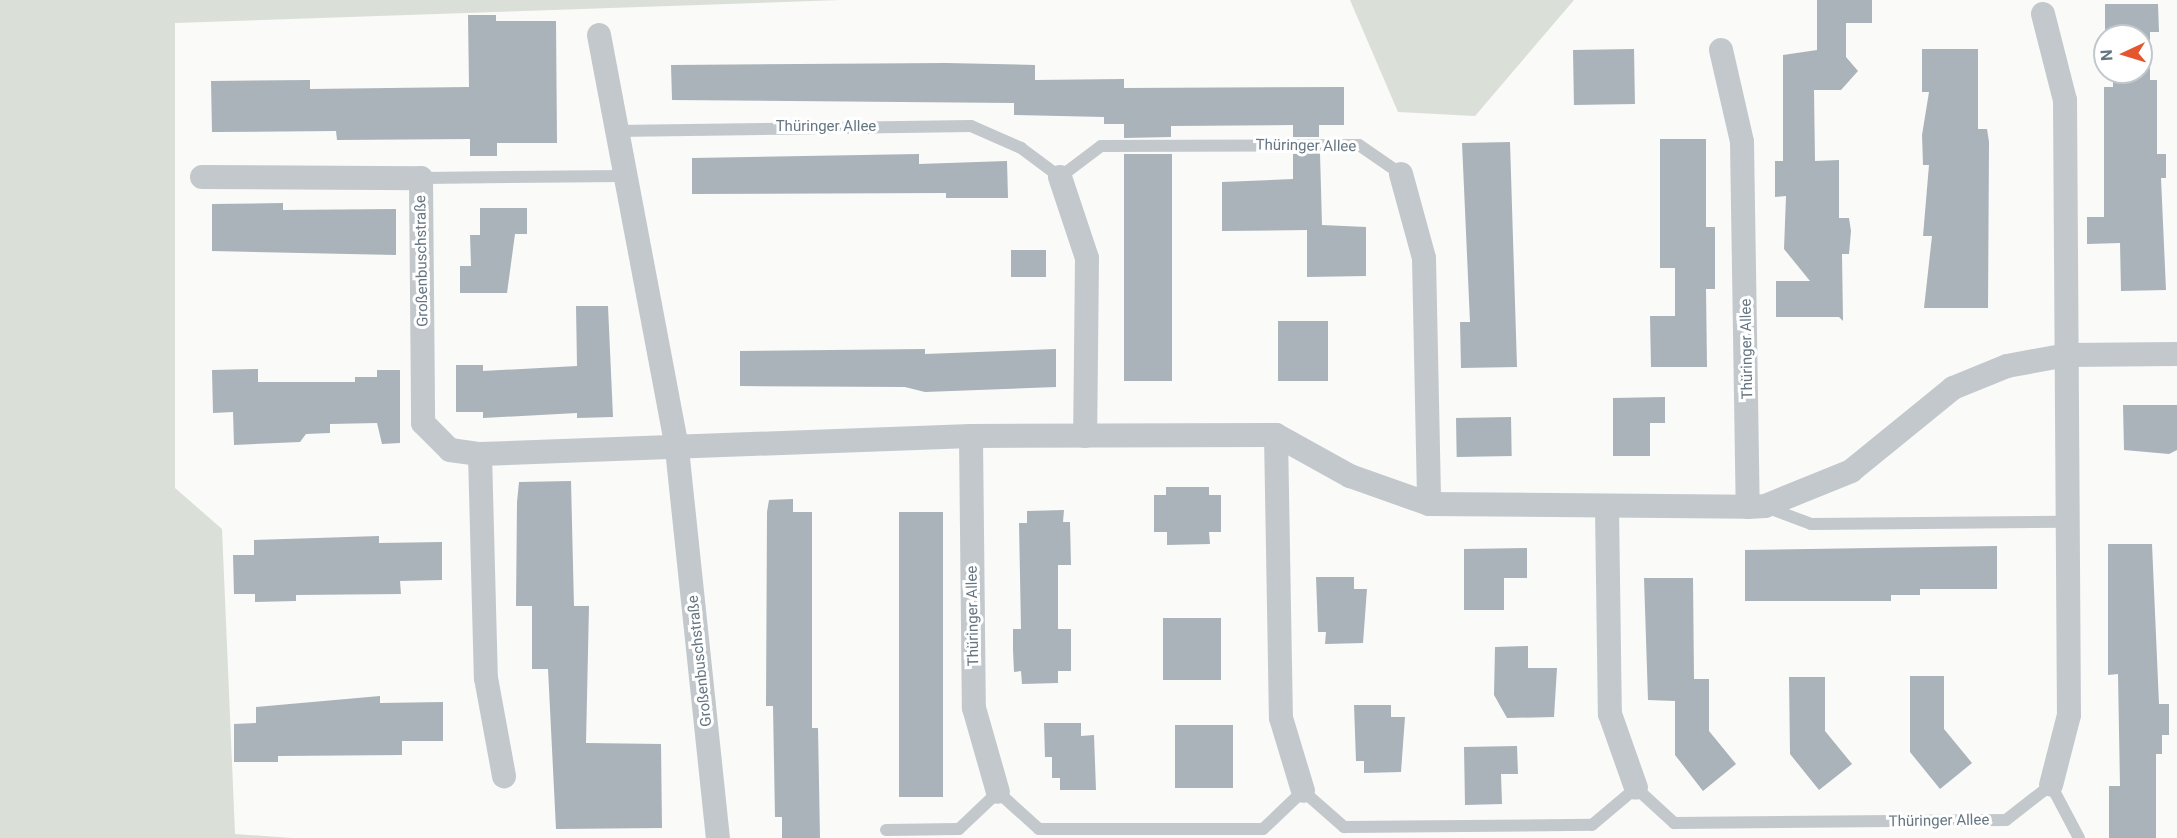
<!DOCTYPE html>
<html>
<head>
<meta charset="utf-8">
<style>
  body { margin:0 }
  #map { position:relative; width:2177px; height:838px; overflow:hidden; background:#fafaf8; font-family:Roboto,sans-serif }
  div>[style] { position:absolute }
  .green>* { inset:0; background:#dadfd7 }
  .building>* { inset:0; background:#aab3b9; transform-origin:0 0 }
  .lane>* { height:12px; margin:-6px; padding:0 6px; transform-origin:6px; border-radius:6px; background:#c3c8cc }
  .street>* { height:24px; margin:-12px; padding:0 12px; transform-origin:12px; border-radius:12px; background:#c3c8cc }
  span { translate:-50% -50%; white-space:nowrap; text-align:center; line-height:1.15; -webkit-text-stroke:6px #fff; paint-order:stroke }
  .street-label { font-size:15px; color:#657683 }
  .north { position:absolute; left:2093px; top:24px; width:60px; height:60px; box-sizing:border-box; background:#fff; border:2px solid #c1c8cd; border-radius:50%; rotate:266deg; font-size:16px; font-weight:700; line-height:24px; text-align:center; color:#657683 }
  .north::after { content:''; display:block; margin:auto; width:21px; height:27px; background:#e4572e; clip-path:polygon(50% 0,100% 100%,50% 72%,0 100%) }
</style>
</head>
<body>
<div id="map">
  <div class="green">
    <i style="clip-path:polygon(0 0,840px 0,175px 23px,175px 488px,222px 529px,235px 834px,292px 838px,0 838px)"></i>
    <i style="clip-path:polygon(1350px 0,1574px 0,1475px 116px,1398px 112px)"></i>
  </div>
  <div class="building">
    <i style="clip-path:polygon(1817px 0,1872px 0,1872px 23px,1846px 23px,1846px 57px,1858px 71px,1841px 90px,1814px 90px,1815px 161px,1839px 160px,1839px 218px,1849px 218px,1851px 231px,1849px 254px,1842px 254px,1843px 321px,1839px 317px,1776px 317px,1776px 281px,1810px 281px,1784px 249px,1786px 196px,1775px 197px,1775px 161px,1783px 161px,1783px 55px,1817px 50px)"></i>
    <i style="clip-path:polygon(2105px 4px,2158px 4px,2159px 32px,2150px 32px,2150px 80px,2157px 80px,2157px 154px,2166px 154px,2166px 178px,2161px 178px,2166px 290px,2121px 291px,2120px 243px,2087px 244px,2087px 217px,2104px 217px,2104px 87px,2113px 87px,2113px 72px,2141px 72px,2141px 36px,2105px 36px)"></i>
    <i style="clip-path:polygon(468px 15px,496px 15px,496px 21px,556px 21px,557px 143px,497px 143px,497px 156px,470px 156px,470px 139px,337px 140px,336px 131px,212px 132px,211px 81px,310px 80px,310px 89px,469px 87px)"></i>
    <i style="left:1634px;top:49px;width:55px;height:61px;rotate:89deg"></i>
    <i style="clip-path:polygon(1922px 49px,1978px 49px,1978px 129px,1987px 129px,1989px 142px,1988px 308px,1924px 308px,1932px 236px,1923px 236px,1929px 165px,1923px 165px,1922px 135px,1929px 92px,1922px 92px)"></i>
    <i style="clip-path:polygon(946px 63px,1035px 65px,1035px 80px,1124px 79px,1124px 88px,1344px 87px,1344px 125px,1319px 125px,1319px 137px,1293px 137px,1293px 125px,1171px 126px,1171px 137px,1124px 138px,1124px 124px,1104px 124px,1104px 117px,1014px 115px,1014px 103px,672px 100px,671px 65px)"></i>
    <i style="clip-path:polygon(1660px 139px,1706px 139px,1706px 227px,1715px 227px,1715px 289px,1706px 289px,1707px 367px,1651px 367px,1650px 316px,1675px 316px,1675px 268px,1660px 268px)"></i>
    <i style="clip-path:polygon(1510px 142px,1517px 367px,1461px 368px,1460px 322px,1470px 322px,1462px 143px)"></i>
    <i style="clip-path:polygon(1320px 153px,1322px 225px,1366px 227px,1366px 276px,1307px 277px,1307px 230px,1222px 231px,1222px 182px,1293px 179px,1293px 154px)"></i>
    <i style="clip-path:polygon(919px 154px,919px 164px,1007px 161px,1008px 198px,946px 198px,946px 193px,692px 194px,692px 158px)"></i>
    <i style="left:1124px;top:154px;width:48px;height:227px"></i>
    <i style="clip-path:polygon(283px 203px,283px 210px,396px 209px,396px 255px,212px 251px,212px 204px)"></i>
    <i style="clip-path:polygon(480px 208px,527px 208px,527px 234px,515px 234px,507px 293px,460px 293px,460px 266px,471px 266px,470px 235px,480px 235px)"></i>
    <i style="left:1011px;top:250px;width:35px;height:27px"></i>
    <i style="clip-path:polygon(576px 306px,608px 306px,613px 417px,577px 418px,577px 413px,483px 418px,483px 412px,456px 412px,456px 365px,483px 365px,483px 371px,577px 366px)"></i>
    <i style="left:1278px;top:321px;width:50px;height:60px"></i>
    <i style="clip-path:polygon(925px 349px,925px 354px,1056px 349px,1056px 387px,925px 392px,905px 387px,740px 386px,740px 351px)"></i>
    <i style="clip-path:polygon(258px 369px,258px 382px,355px 382px,355px 377px,377px 377px,377px 370px,400px 370px,400px 443px,382px 444px,377px 423px,330px 424px,330px 433px,306px 434px,300px 442px,234px 445px,233px 412px,213px 413px,212px 370px)"></i>
    <i style="clip-path:polygon(1665px 397px,1665px 423px,1650px 423px,1650px 456px,1613px 456px,1613px 398px)"></i>
    <i style="clip-path:polygon(2123px 405px,2177px 405px,2177px 450px,2169px 454px,2124px 450px)"></i>
    <i style="left:1511px;top:417px;width:39px;height:55px;rotate:89deg"></i>
    <i style="clip-path:polygon(571px 481px,574px 606px,589px 606px,586px 743px,661px 744px,662px 828px,556px 829px,548px 669px,532px 669px,532px 606px,516px 606px,517px 502px,519px 482px)"></i>
    <i style="clip-path:polygon(1166px 487px,1209px 487px,1209px 495px,1221px 495px,1221px 532px,1209px 532px,1210px 544px,1167px 545px,1167px 532px,1154px 532px,1154px 495px,1166px 495px)"></i>
    <i style="clip-path:polygon(793px 499px,793px 512px,812px 512px,812px 728px,818px 728px,820px 838px,782px 838px,782px 817px,775px 817px,773px 706px,766px 706px,767px 512px,769px 500px)"></i>
    <i style="clip-path:polygon(1064px 510px,1063px 522px,1070px 522px,1071px 565px,1058px 565px,1058px 629px,1071px 629px,1071px 671px,1058px 671px,1058px 683px,1022px 684px,1021px 671px,1014px 672px,1013px 650px,1013px 629px,1021px 629px,1019px 523px,1027px 523px,1027px 511px)"></i>
    <i style="left:899px;top:512px;width:44px;height:285px"></i>
    <i style="clip-path:polygon(379px 536px,379px 543px,442px 542px,442px 580px,400px 581px,401px 594px,296px 595px,296px 601px,255px 602px,255px 594px,234px 594px,233px 555px,254px 555px,254px 540px)"></i>
    <i style="clip-path:polygon(2108px 544px,2152px 544px,2159px 704px,2169px 704px,2169px 735px,2162px 735px,2162px 754px,2156px 754px,2156px 838px,2109px 838px,2109px 786px,2120px 786px,2118px 674px,2108px 675px)"></i>
    <i style="clip-path:polygon(1997px 546px,1997px 589px,1920px 589px,1920px 595px,1891px 595px,1891px 601px,1745px 601px,1745px 550px)"></i>
    <i style="clip-path:polygon(1527px 548px,1527px 578px,1504px 578px,1504px 610px,1464px 610px,1464px 549px)"></i>
    <i style="clip-path:polygon(1316px 577px,1354px 577px,1354px 589px,1367px 589px,1363px 643px,1325px 644px,1326px 632px,1318px 632px)"></i>
    <i style="clip-path:polygon(1644px 578px,1693px 578px,1694px 679px,1709px 679px,1709px 731px,1736px 764px,1703px 791px,1675px 755px,1675px 701px,1648px 700px)"></i>
    <i style="left:1163px;top:618px;width:58px;height:62px"></i>
    <i style="clip-path:polygon(1528px 646px,1528px 668px,1557px 668px,1554px 717px,1507px 718px,1494px 695px,1495px 647px)"></i>
    <i style="clip-path:polygon(1910px 676px,1944px 676px,1944px 729px,1972px 763px,1940px 789px,1910px 752px)"></i>
    <i style="clip-path:polygon(1789px 677px,1825px 677px,1825px 731px,1852px 764px,1819px 790px,1790px 754px)"></i>
    <i style="clip-path:polygon(380px 696px,380px 703px,443px 702px,443px 741px,402px 741px,402px 755px,278px 756px,278px 762px,234px 762px,234px 724px,256px 723px,256px 707px)"></i>
    <i style="clip-path:polygon(1354px 705px,1391px 705px,1391px 717px,1405px 717px,1401px 772px,1364px 773px,1364px 761px,1356px 761px)"></i>
    <i style="clip-path:polygon(1044px 723px,1081px 723px,1081px 736px,1094px 735px,1096px 790px,1060px 790px,1060px 778px,1052px 778px,1052px 757px,1045px 757px)"></i>
    <i style="left:1175px;top:725px;width:58px;height:63px"></i>
    <i style="clip-path:polygon(1517px 746px,1518px 774px,1501px 774px,1502px 804px,1465px 805px,1464px 747px)"></i>
  </div>
  <div class="lane">
    <i style="left:614px;top:131px;width:357px;rotate:-0.8deg"></i>
    <i style="left:971px;top:126px;width:55px;rotate:23.7deg"></i>
    <i style="left:1021px;top:148px;width:49px;rotate:36.6deg"></i>
    <i style="left:1060px;top:177px;width:51px;rotate:-37.1deg"></i>
    <i style="left:1101px;top:146px;width:258px;rotate:-0.2deg"></i>
    <i style="left:1359px;top:145px;width:51px;rotate:34.6deg"></i>
    <i style="left:421px;top:178px;width:202px;rotate:-0.6deg"></i>
    <i style="left:1766px;top:507px;width:48px;rotate:20.7deg"></i>
    <i style="left:1811px;top:524px;width:253px;rotate:-0.5deg"></i>
    <i style="left:886px;top:830px;width:73px;rotate:-0.8deg"></i>
    <i style="left:959px;top:829px;width:54px;rotate:-43.5deg"></i>
    <i style="left:998px;top:792px;width:55px;rotate:42.1deg"></i>
    <i style="left:1039px;top:829px;width:224px"></i>
    <i style="left:1263px;top:829px;width:55px;rotate:-43.5deg"></i>
    <i style="left:1303px;top:791px;width:55px;rotate:41.3deg"></i>
    <i style="left:1344px;top:827px;width:248px;rotate:-0.5deg"></i>
    <i style="left:1592px;top:825px;width:57px;rotate:-40.1deg"></i>
    <i style="left:1636px;top:788px;width:52px;rotate:42.6deg"></i>
    <i style="left:1674px;top:823px;width:332px;rotate:-0.5deg"></i>
    <i style="left:2006px;top:820px;width:57px;rotate:-37.9deg"></i>
    <i style="left:2051px;top:785px;width:60px;rotate:62.2deg"></i>
  </div>
  <div class="street">
    <i style="left:2043px;top:14px;width:89px;rotate:75.7deg"></i>
    <i style="left:2065px;top:100px;width:615px;rotate:89.63deg"></i>
    <i style="left:2069px;top:715px;width:72px;rotate:104.4deg"></i>
    <i style="left:599px;top:35px;width:421px;rotate:79.3deg"></i>
    <i style="left:677px;top:449px;width:391px;rotate:84deg"></i>
    <i style="left:1721px;top:50px;width:94px;rotate:77.1deg"></i>
    <i style="left:1742px;top:142px;width:365px;rotate:89.1deg"></i>
    <i style="left:1401px;top:174px;width:87px;rotate:74.7deg"></i>
    <i style="left:1424px;top:258px;width:246px;rotate:88.8deg"></i>
    <i style="left:202px;top:177px;width:219px;rotate:0.3deg"></i>
    <i style="left:421px;top:178px;width:245px;rotate:89.5deg"></i>
    <i style="left:423px;top:423px;width:38px;rotate:45deg"></i>
    <i style="left:450px;top:450px;width:30px;rotate:8deg"></i>
    <i style="left:480px;top:454px;width:491px;rotate:-2.1deg"></i>
    <i style="left:971px;top:436px;width:305px;rotate:-0.2deg"></i>
    <i style="left:1276px;top:435px;width:85px;rotate:29deg"></i>
    <i style="left:1350px;top:476px;width:84px;rotate:19.5deg"></i>
    <i style="left:1429px;top:504px;width:319px;rotate:0.5deg"></i>
    <i style="left:1748px;top:507px;width:17px;rotate:-3deg"></i>
    <i style="left:1765px;top:506px;width:93px;rotate:-22.1deg"></i>
    <i style="left:1851px;top:471px;width:132px;rotate:-39.1deg"></i>
    <i style="left:1953px;top:388px;width:58px;rotate:-22.2deg"></i>
    <i style="left:2007px;top:366px;width:61px;rotate:-10.4deg"></i>
    <i style="left:2067px;top:355px;width:110px;rotate:-0.5deg"></i>
    <i style="left:1060px;top:177px;width:85px;rotate:71.6deg"></i>
    <i style="left:1087px;top:258px;width:178px;rotate:90.6deg"></i>
    <i style="left:1276px;top:435px;width:283px;rotate:89deg"></i>
    <i style="left:1281px;top:718px;width:76px;rotate:73.2deg"></i>
    <i style="left:971px;top:436px;width:272px;rotate:89.4deg"></i>
    <i style="left:974px;top:708px;width:87px;rotate:74.1deg"></i>
    <i style="left:480px;top:454px;width:224px;rotate:88.5deg"></i>
    <i style="left:486px;top:678px;width:100px;rotate:79.6deg"></i>
    <i style="left:1607px;top:508px;width:206px;rotate:89.2deg"></i>
    <i style="left:1610px;top:714px;width:78px;rotate:70.6deg"></i>
  </div>
  <div class="street-label">
    <span style="left:826px;top:127px">Thüringer Allee</span>
    <span style="left:1306px;top:146px;rotate:1deg">Thüringer Allee</span>
    <span style="left:422px;top:261px;rotate:-91deg">Großenbuschstraße</span>
    <span style="left:1747px;top:349px;rotate:-91deg">Thüringer Allee</span>
    <span style="left:973px;top:616px;rotate:-91deg">Thüringer Allee</span>
    <span style="left:700px;top:661px;rotate:-96deg">Großenbuschstraße</span>
    <span style="left:1939px;top:821px;rotate:-1deg">Thüringer Allee</span>
  </div>
  <div class="north">N</div>
</div>
</body>
</html>
